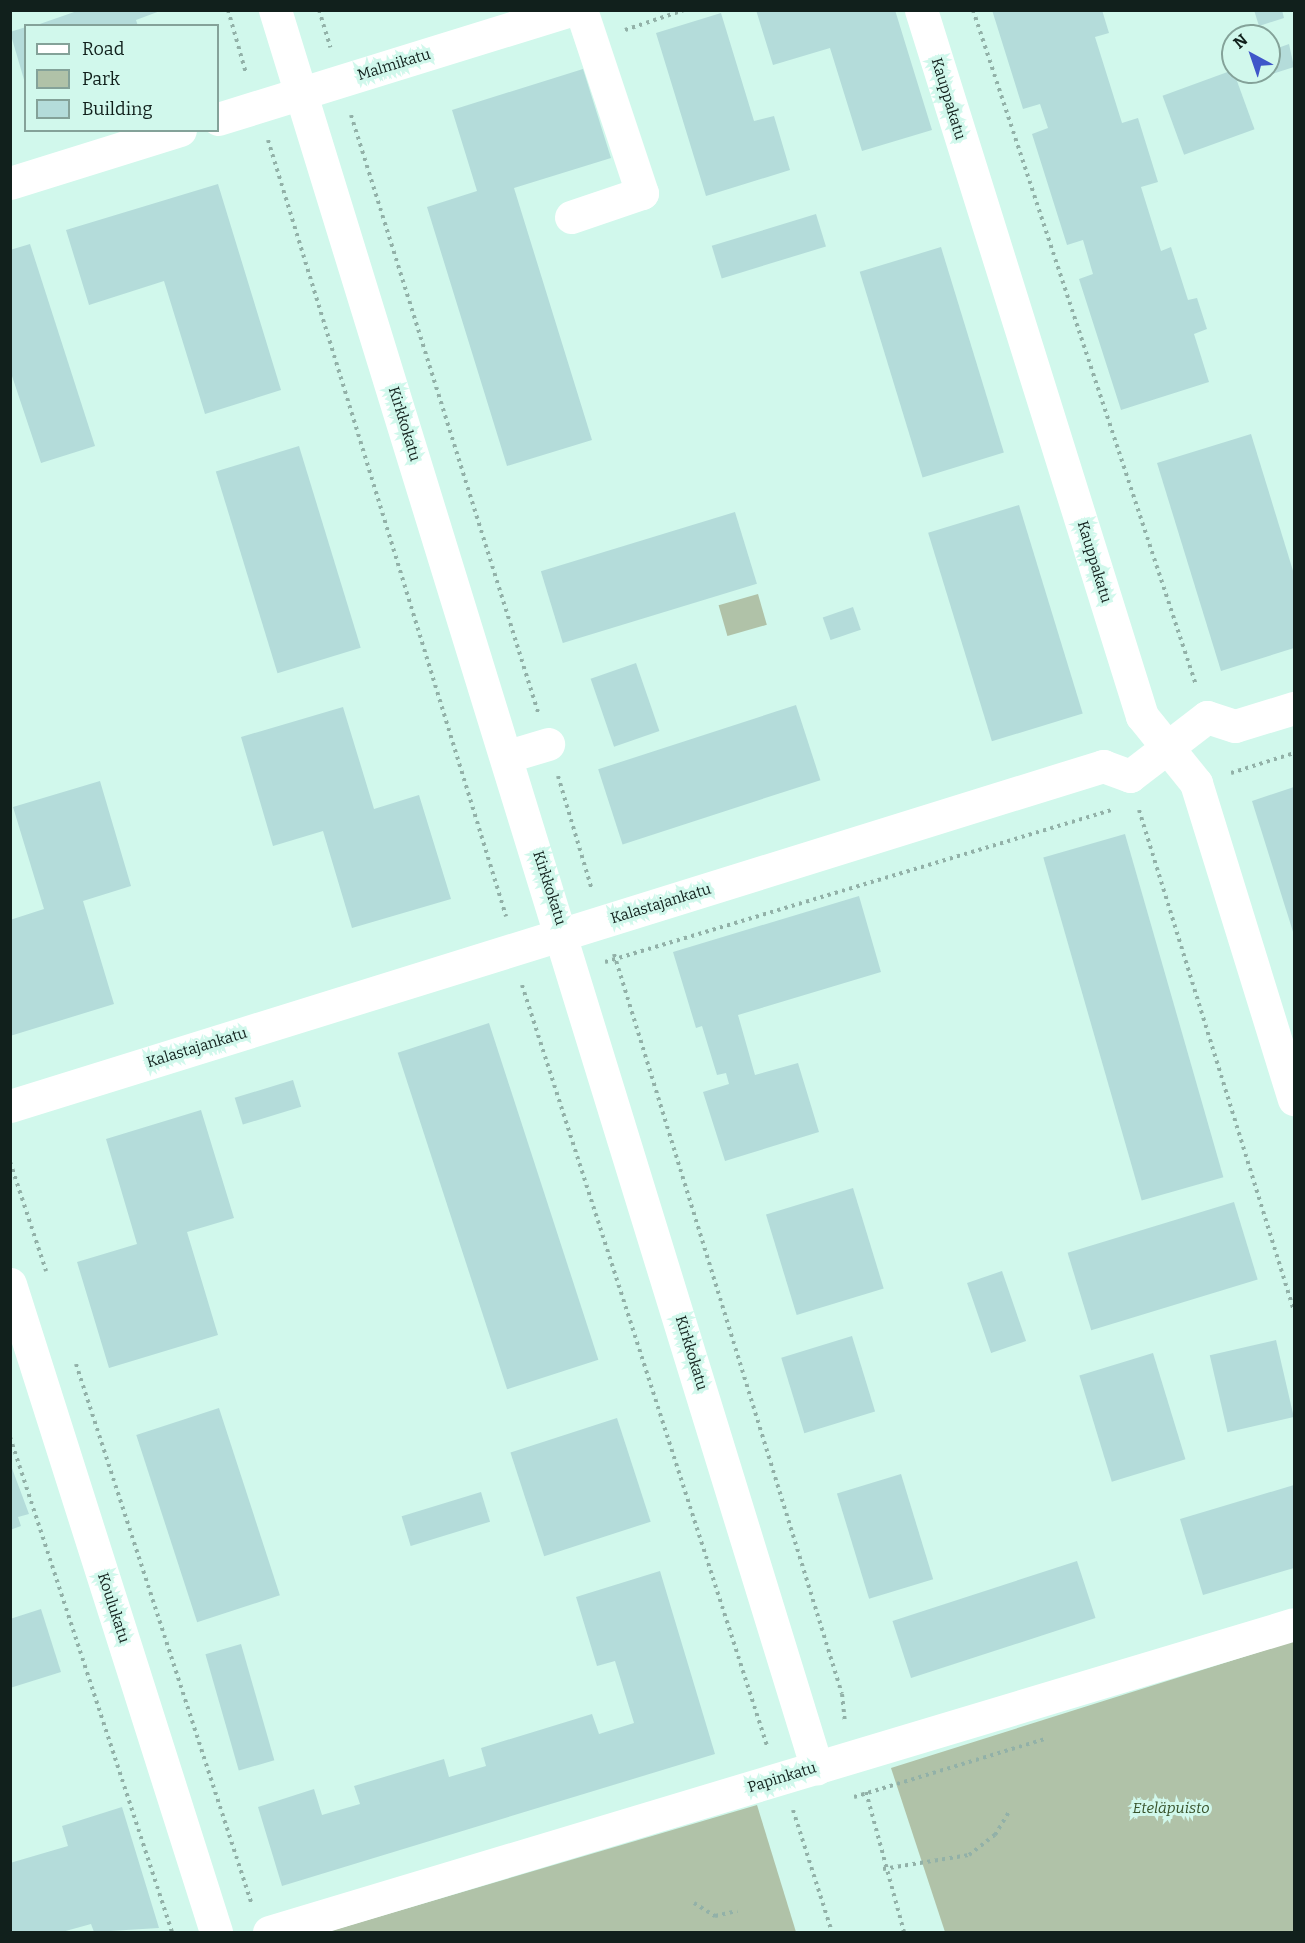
<!DOCTYPE html>
<html>
<head>
<meta charset="utf-8">
<style>
  body { margin:0 }
  #map { position:relative; width:1305px; height:1943px; overflow:hidden; background:#d1f8ec; font-family:Bitter,serif }
  div>[style] { position:absolute }
  .green>* { inset:0; background:#b0c2a8; transform-origin:0 0 }
  .building>* { inset:0; background:#b4dcda; transform-origin:0 0 }
  .path>* { height:4px; margin-top:-2px; transform-origin:0; background:repeating-linear-gradient(90deg,#92b1a8 0 3px,transparent 0 7.5px) }
  .minor>* { height:33px; margin:-16.5px; padding:0 16.5px; transform-origin:16.5px; border-radius:16.5px; background:#fff }
  span { translate:-50% -50%; white-space:nowrap; text-align:center; line-height:1.15; -webkit-text-stroke:6px #d1f8ec; paint-order:stroke }
  .street-label { font-size:15px; color:#11201c }
  .park-label { font-size:15px; color:#365129; font-style:italic }
  .frame { position:absolute; inset:0; border:12px solid #11201c; pointer-events:none }
  .legend { position:absolute; left:24px; top:24px; width:195px; height:108px; box-sizing:border-box; background:#d1f8ec; border:2px solid #84a299; margin:0; padding:8px 10px; list-style:none; font-size:18px; color:#11201c }
  .legend li { display:flex; align-items:center; gap:12px; height:30px }
  .legend b { width:30px; border:2px solid #84a299 }
  .north { position:absolute; left:1221px; top:24px; width:60px; height:60px; box-sizing:border-box; background:#d1f8ec; border:2px solid #84a299; border-radius:50%; rotate:320deg; font-size:16px; font-weight:700; line-height:24px; text-align:center; color:#11201c }
  .north::after { content:''; display:block; margin:auto; width:21px; height:27px; background:#3f56c9; clip-path:polygon(50% 0,100% 100%,50% 72%,0 100%) }
</style>
</head>
<body>
<div id="map">
  <div class="green">
    <i style="left:758px;top:594px;width:32px;height:41px;rotate:74deg"></i>
    <i style="clip-path:polygon(1294px 1641px,1294px 1932px,945px 1932px,891px 1768px)"></i>
    <i style="clip-path:polygon(757px 1805px,796px 1932px,327px 1932px)"></i>
  </div>
  <div class="building">
    <i style="clip-path:polygon(80px 10px,160px 10px,160px 11px,136px 20px,138px 26px,34px 26px)"></i>
    <i style="clip-path:polygon(756px 10px,895px 10px,932px 130px,862px 151px,830px 48px,773px 65px)"></i>
    <i style="clip-path:polygon(992px 10px,1102px 10px,1109px 33px,1095px 37px,1122px 123px,1138px 118px,1158px 182px,1141px 187px,1161px 251px,1171px 247px,1188px 300px,1197px 298px,1207px 329px,1194px 334px,1209px 382px,1121px 410px,1079px 279px,1093px 274px,1083px 240px,1067px 245px,1032px 134px,1048px 128px,1040px 104px,1023px 109px)"></i>
    <i style="clip-path:polygon(1254px 10px,1282px 10px,1284px 18px,1259px 26px)"></i>
    <i style="clip-path:polygon(721px 13px,754px 121px,774px 116px,790px 170px,706px 196px,656px 33px)"></i>
    <i style="clip-path:polygon(26px 27px,26px 83px,25px 83px,10px 32px)"></i>
    <i style="clip-path:polygon(1289px 44px,1294px 67px,1272px 74px,1269px 51px)"></i>
    <i style="clip-path:polygon(583px 69px,611px 158px,514px 188px,592px 440px,507px 466px,427px 207px,477px 191px,452px 110px)"></i>
    <i style="left:1233px;top:70px;width:63px;height:75px;rotate:70deg"></i>
    <i style="clip-path:polygon(218px 184px,281px 390px,205px 414px,164px 281px,89px 305px,66px 230px)"></i>
    <i style="left:816px;top:214px;width:34px;height:109px;rotate:73deg"></i>
    <i style="clip-path:polygon(30px 244px,95px 446px,41px 463px,10px 370px,10px 250px)"></i>
    <i style="left:941px;top:247px;width:215px;height:85px;rotate:73deg"></i>
    <i style="clip-path:polygon(1251px 434px,1294px 574px,1294px 648px,1221px 671px,1157px 463px)"></i>
    <i style="left:299px;top:446px;width:211px;height:87px;rotate:73deg"></i>
    <i style="left:1019px;top:505px;width:218px;height:95px;rotate:73deg"></i>
    <i style="left:735px;top:512px;width:75px;height:203px;rotate:73deg"></i>
    <i style="left:853px;top:607px;width:24px;height:32px;rotate:71deg"></i>
    <i style="left:636px;top:663px;width:72px;height:48px;rotate:71deg"></i>
    <i style="left:796px;top:705px;width:79px;height:208px;rotate:72deg"></i>
    <i style="clip-path:polygon(343px 707px,374px 809px,419px 795px,451px 899px,352px 928px,323px 831px,273px 846px,241px 737px)"></i>
    <i style="clip-path:polygon(100px 781px,131px 886px,83px 901px,114px 1004px,10px 1036px,10px 920px,44px 909px,13px 807px)"></i>
    <i style="clip-path:polygon(1294px 787px,1294px 935px,1252px 801px)"></i>
    <i style="left:1125px;top:834px;width:357px;height:85px;rotate:74deg"></i>
    <i style="clip-path:polygon(859px 896px,881px 972px,738px 1015px,755px 1075px,798px 1063px,819px 1132px,725px 1161px,703px 1092px,729px 1084px,726px 1073px,717px 1075px,702px 1026px,696px 1028px,673px 952px)"></i>
    <i style="left:489px;top:1023px;width:354px;height:96px;rotate:72deg"></i>
    <i style="left:293px;top:1080px;width:28px;height:61px;rotate:73deg"></i>
    <i style="clip-path:polygon(201px 1110px,234px 1218px,187px 1232px,218px 1335px,109px 1368px,77px 1262px,137px 1244px,106px 1139px)"></i>
    <i style="left:853px;top:1188px;width:105px;height:91px;rotate:73deg"></i>
    <i style="left:1234px;top:1202px;width:81px;height:174px;rotate:73deg"></i>
    <i style="left:1002px;top:1271px;width:74px;height:37px;rotate:71deg"></i>
    <i style="left:852px;top:1336px;width:79px;height:74px;rotate:73deg"></i>
    <i style="left:1276px;top:1340px;width:79px;height:68px;rotate:77deg"></i>
    <i style="left:1153px;top:1353px;width:111px;height:77px;rotate:73deg"></i>
    <i style="left:219px;top:1408px;width:197px;height:87px;rotate:72deg"></i>
    <i style="left:617px;top:1418px;width:109px;height:112px;rotate:72deg"></i>
    <i style="clip-path:polygon(10px 1463px,29px 1514px,18px 1517px,21px 1526px,10px 1530px)"></i>
    <i style="left:901px;top:1474px;width:110px;height:67px;rotate:73deg"></i>
    <i style="clip-path:polygon(1294px 1485px,1294px 1568px,1203px 1595px,1180px 1519px)"></i>
    <i style="left:481px;top:1492px;width:31px;height:83px;rotate:73deg"></i>
    <i style="left:1077px;top:1561px;width:60px;height:194px;rotate:72deg"></i>
    <i style="clip-path:polygon(660px 1571px,715px 1754px,282px 1886px,258px 1807px,314px 1789px,322px 1815px,360px 1804px,354px 1786px,444px 1759px,449px 1777px,486px 1766px,481px 1748px,592px 1714px,599px 1734px,634px 1723px,615px 1661px,597px 1666px,576px 1597px)"></i>
    <i style="clip-path:polygon(41px 1609px,61px 1672px,10px 1688px,10px 1619px)"></i>
    <i style="left:241px;top:1644px;width:121px;height:37px;rotate:74deg"></i>
    <i style="clip-path:polygon(122px 1807px,159px 1928px,94px 1932px,91px 1924px,62px 1932px,10px 1932px,10px 1863px,68px 1846px,62px 1826px)"></i>
  </div>
  <div class="path">
    <i style="left:228px;top:10px;width:66px;rotate:74.1deg"></i>
    <i style="left:319px;top:10px;width:39px;rotate:73deg"></i>
    <i style="left:973px;top:10px;width:711px;rotate:71.72deg"></i>
    <i style="left:625px;top:30px;width:62px;rotate:-18.7deg"></i>
    <i style="left:351px;top:115px;width:626px;rotate:72.61deg"></i>
    <i style="left:268px;top:140px;width:812px;rotate:72.95deg"></i>
    <i style="left:1231px;top:773px;width:66px;rotate:-17.6deg"></i>
    <i style="left:558px;top:776px;width:119px;rotate:73.4deg"></i>
    <i style="left:1139px;top:810px;width:524px;rotate:72.81deg"></i>
    <i style="left:614px;top:954px;width:774px;rotate:72.88deg"></i>
    <i style="left:842px;top:1694px;width:27px;rotate:84deg"></i>
    <i style="left:605px;top:962px;width:532px;rotate:-16.7deg"></i>
    <i style="left:522px;top:985px;width:799px;rotate:72.15deg"></i>
    <i style="left:10px;top:1162px;width:115px;rotate:71.7deg"></i>
    <i style="left:76px;top:1364px;width:566px;rotate:71.98deg"></i>
    <i style="left:10px;top:1437px;width:521px;rotate:71.88deg"></i>
    <i style="left:866px;top:1792px;width:145px;rotate:74.8deg"></i>
    <i style="left:854px;top:1797px;width:200px;rotate:-16.9deg"></i>
    <i style="left:793px;top:1810px;width:128px;rotate:72.3deg"></i>
    <i style="left:883px;top:1869px;width:87px;rotate:-9.2deg"></i>
    <i style="left:969px;top:1855px;width:33px;rotate:-38deg"></i>
    <i style="left:995px;top:1835px;width:26px;rotate:-59deg"></i>
    <i style="left:694px;top:1903px;width:25px;rotate:32deg"></i>
    <i style="left:715px;top:1916px;width:23px;rotate:-13deg"></i>
  </div>
  <div class="minor">
    <i style="left:275px;top:10px;width:1840px;rotate:72.87deg"></i>
    <i style="left:921px;top:10px;width:740px;rotate:72.62deg"></i>
    <i style="left:1142px;top:716px;width:86px;rotate:51.1deg"></i>
    <i style="left:1196px;top:783px;width:331px;rotate:72.8deg"></i>
    <i style="left:218px;top:119px;width:369px;rotate:-17.2deg"></i>
    <i style="left:10px;top:183px;width:178px;rotate:-17.3deg"></i>
    <i style="left:571px;top:217px;width:75px;rotate:-18.7deg"></i>
    <i style="left:642px;top:193px;width:193px;rotate:-108.4deg"></i>
    <i style="left:508px;top:756px;width:42px;rotate:-16.7deg"></i>
    <i style="left:10px;top:1106px;width:1145px;rotate:-17.28deg"></i>
    <i style="left:1103px;top:766px;width:29px;rotate:20deg"></i>
    <i style="left:1130px;top:776px;width:97px;rotate:-37.5deg"></i>
    <i style="left:1207px;top:717px;width:29px;rotate:18deg"></i>
    <i style="left:1235px;top:726px;width:62px;rotate:-17deg"></i>
    <i style="left:10px;top:1284px;width:680px;rotate:72.36deg"></i>
    <i style="left:269px;top:1932px;width:1070px;rotate:-16.72deg"></i>
  </div>
  <div class="street-label">
    <span style="left:394px;top:65px;rotate:-17deg">Malmikatu</span>
    <span style="left:948px;top:99px;rotate:73deg">Kauppakatu</span>
    <span style="left:404px;top:424px;rotate:73deg">Kirkkokatu</span>
    <span style="left:1094px;top:562px;rotate:73deg">Kauppakatu</span>
    <span style="left:549px;top:888px;rotate:72deg">Kirkkokatu</span>
    <span style="left:661px;top:904px;rotate:-17deg">Kalastajankatu</span>
    <span style="left:197px;top:1048px;rotate:-17deg">Kalastajankatu</span>
    <span style="left:691px;top:1353px;rotate:73deg">Kirkkokatu</span>
    <span style="left:113px;top:1608px;rotate:72deg">Koulukatu</span>
    <span style="left:782px;top:1778px;rotate:-17deg">Papinkatu</span>
  </div>
  <div class="park-label">
    <span style="left:1171px;top:1809px">Eteläpuisto</span>
  </div>
  <div class="frame"></div>
  <ul class="legend">
  <li><b style="height:8px;background:#fff"></b>Road</li>
  <li><b style="height:16px;background:#b0c2a8"></b>Park</li>
  <li><b style="height:16px;background:#b4dcda"></b>Building</li>
  </ul>
  <div class="north">N</div>
</div>
</body>
</html>
